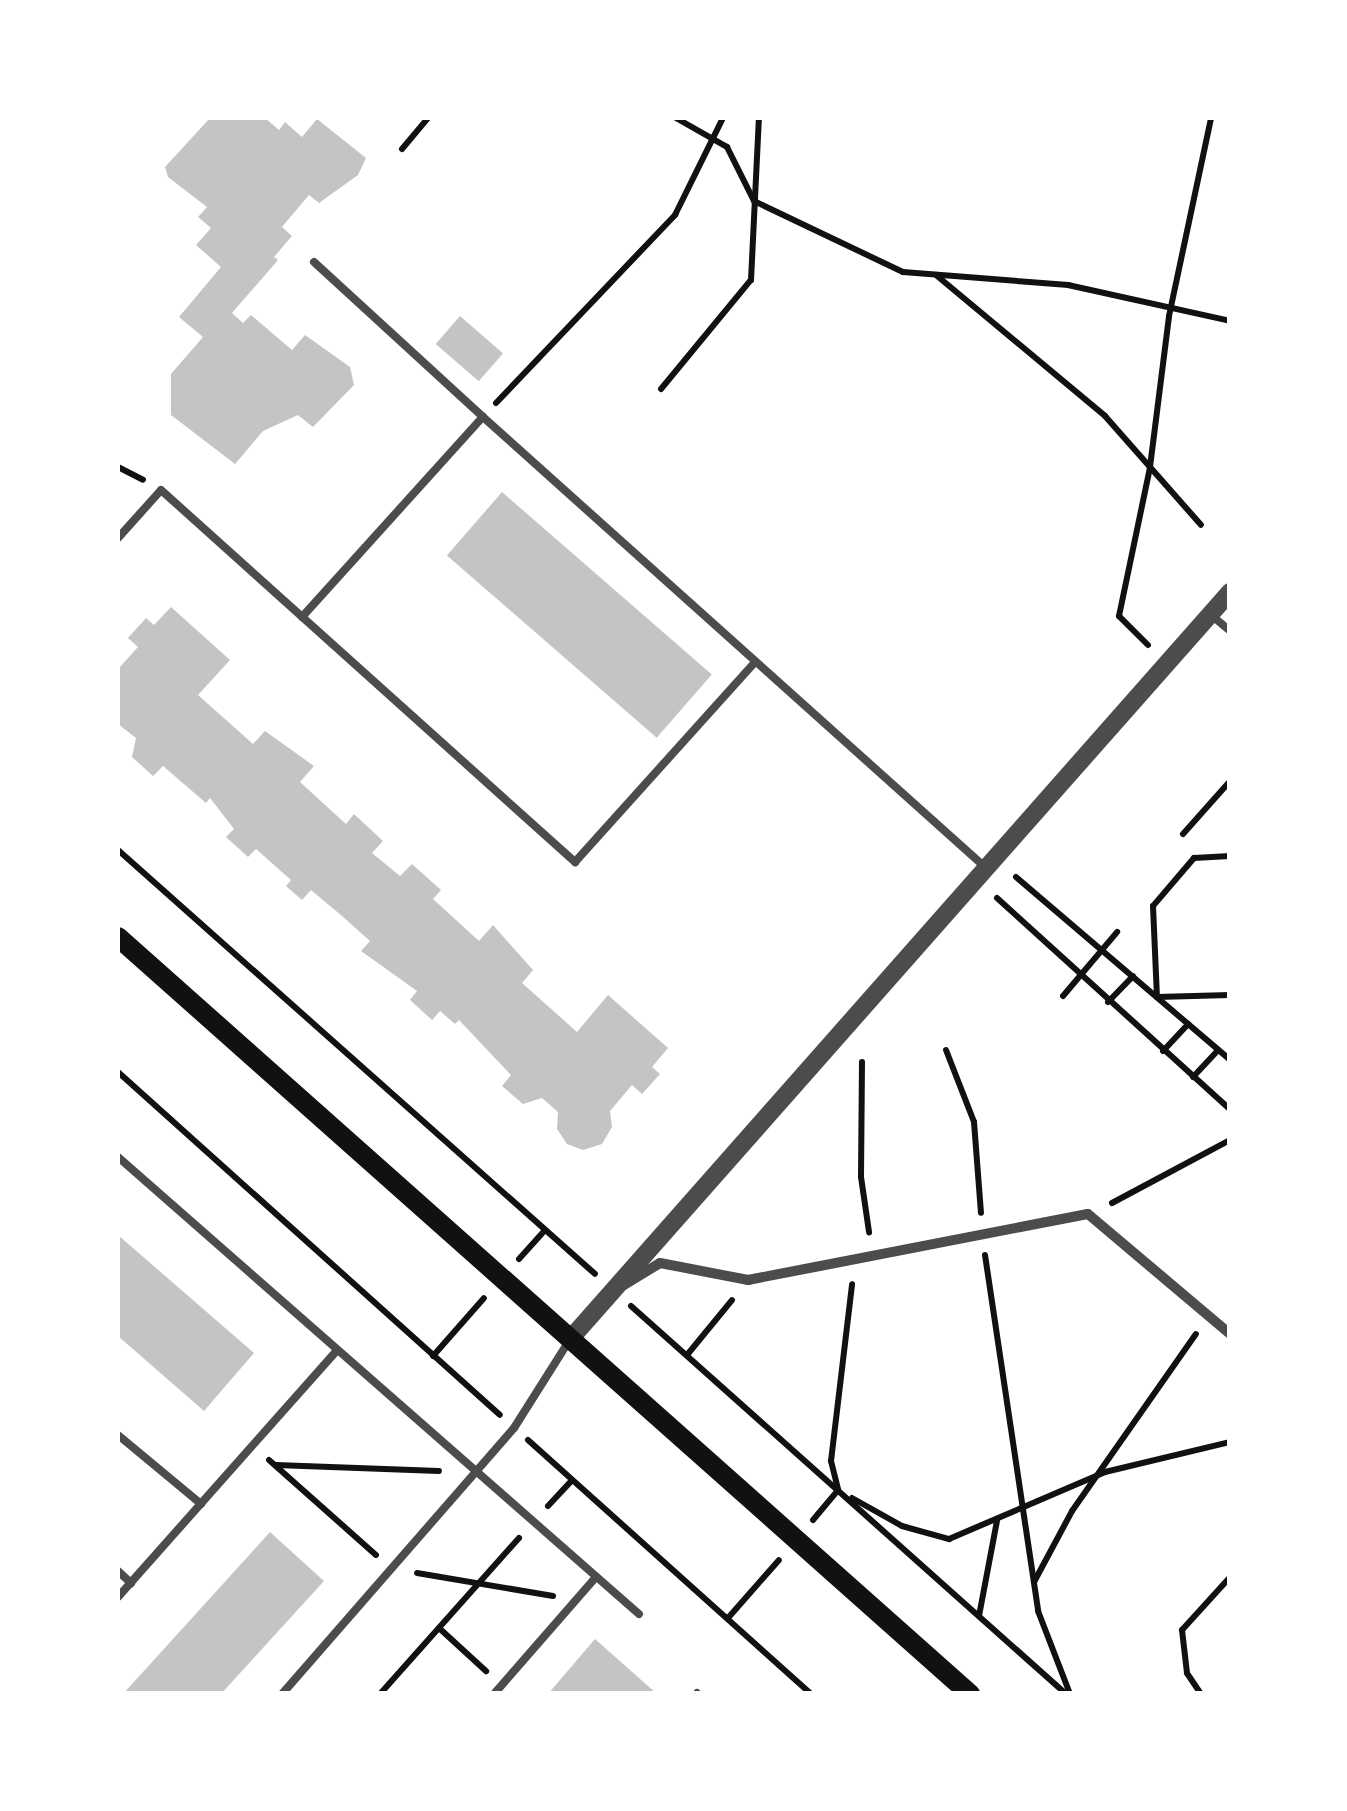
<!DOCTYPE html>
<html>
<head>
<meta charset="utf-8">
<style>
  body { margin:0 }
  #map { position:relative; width:1347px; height:1811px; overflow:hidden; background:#fff; font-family:Lato,sans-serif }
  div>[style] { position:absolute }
  .building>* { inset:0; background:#c4c4c4; transform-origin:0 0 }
  .path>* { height:6px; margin:-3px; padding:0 3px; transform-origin:3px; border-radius:3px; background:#111 }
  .service>* { height:8px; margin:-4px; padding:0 4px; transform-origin:4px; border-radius:4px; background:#4c4c4c }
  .minor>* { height:10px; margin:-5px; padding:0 5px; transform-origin:5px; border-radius:5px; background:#4c4c4c }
  .tertiary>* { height:18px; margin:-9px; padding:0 9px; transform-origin:9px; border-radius:9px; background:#4c4c4c }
  .secondary>* { height:20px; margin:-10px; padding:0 10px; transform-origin:10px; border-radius:10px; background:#111 }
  span { translate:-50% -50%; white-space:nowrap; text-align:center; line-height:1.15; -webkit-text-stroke:10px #fff; paint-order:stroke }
  .frame { position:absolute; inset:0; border:120px solid #fff; pointer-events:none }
</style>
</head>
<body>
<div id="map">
  <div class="building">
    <i style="clip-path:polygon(210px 118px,265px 118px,279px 130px,285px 122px,302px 137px,317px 119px,366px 158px,358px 175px,319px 203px,309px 195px,282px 227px,292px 236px,274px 257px,278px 260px,232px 313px,243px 323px,251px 315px,292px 350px,305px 335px,350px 367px,354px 385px,313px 427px,298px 415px,263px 431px,235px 464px,171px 415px,171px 374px,203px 337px,179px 317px,221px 267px,196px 245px,211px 228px,198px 217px,207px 207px,168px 177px,165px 167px)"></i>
    <i style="left:460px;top:316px;width:57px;height:37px;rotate:41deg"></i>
    <i style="left:502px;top:492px;width:278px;height:84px;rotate:41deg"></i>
    <i style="clip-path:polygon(171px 607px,230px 660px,198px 695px,253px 744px,265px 731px,314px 766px,300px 782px,346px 824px,354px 814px,383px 841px,372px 853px,400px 876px,412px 864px,441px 890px,433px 899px,479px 941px,493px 925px,533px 970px,522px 983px,577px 1032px,608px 995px,668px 1048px,652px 1067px,660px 1074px,642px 1094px,632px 1085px,610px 1111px,612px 1127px,602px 1144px,583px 1150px,567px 1144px,557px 1129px,558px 1112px,542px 1098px,523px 1104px,502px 1086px,511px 1075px,459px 1020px,455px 1024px,440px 1011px,432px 1020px,410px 1000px,417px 991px,361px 951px,370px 941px,342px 916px,311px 890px,302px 900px,286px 886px,291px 880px,256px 849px,248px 857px,226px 837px,234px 829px,210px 798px,206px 803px,163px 766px,153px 776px,132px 757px,136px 738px,118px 724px,118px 669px,138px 647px,128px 638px,146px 618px,154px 625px)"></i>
    <i style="clip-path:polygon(118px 1235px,254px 1353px,204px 1411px,118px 1336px)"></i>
    <i style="clip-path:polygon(270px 1532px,324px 1581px,221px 1694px,123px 1694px)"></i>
    <i style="clip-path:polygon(595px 1639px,657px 1694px,548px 1694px)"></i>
  </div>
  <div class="path">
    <i style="left:676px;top:118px;width:59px;rotate:29.6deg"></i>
    <i style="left:727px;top:147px;width:60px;rotate:63.4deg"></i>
    <i style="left:754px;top:201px;width:165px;rotate:25.5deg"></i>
    <i style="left:903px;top:272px;width:166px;rotate:4.5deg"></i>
    <i style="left:1068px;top:285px;width:166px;rotate:12.5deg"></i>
    <i style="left:402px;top:149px;width:40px;rotate:-50deg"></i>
    <i style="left:936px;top:275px;width:220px;rotate:39.8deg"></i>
    <i style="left:1105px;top:416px;width:145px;rotate:48.6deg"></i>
    <i style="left:661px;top:389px;width:141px;rotate:-50.5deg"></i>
    <i style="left:751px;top:280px;width:162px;rotate:-87.2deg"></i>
    <i style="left:496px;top:403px;width:260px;rotate:-46.4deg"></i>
    <i style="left:675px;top:215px;width:108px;rotate:-63.7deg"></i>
    <i style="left:118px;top:467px;width:28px;rotate:27deg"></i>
    <i style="left:1148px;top:645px;width:41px;rotate:-135deg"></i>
    <i style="left:1119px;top:616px;width:152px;rotate:-78.2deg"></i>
    <i style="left:1150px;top:467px;width:152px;rotate:-82.8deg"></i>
    <i style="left:1169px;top:316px;width:202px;rotate:-78deg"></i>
    <i style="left:1183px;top:834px;width:71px;rotate:-48.4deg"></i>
    <i style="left:118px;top:850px;width:638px;rotate:41.63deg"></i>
    <i style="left:1230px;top:856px;width:36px;rotate:177deg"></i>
    <i style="left:1194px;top:858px;width:63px;rotate:130.5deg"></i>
    <i style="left:1153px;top:906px;width:91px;rotate:87.5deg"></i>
    <i style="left:1157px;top:997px;width:73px;rotate:-1.6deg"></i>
    <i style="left:1016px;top:877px;width:282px;rotate:40.5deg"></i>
    <i style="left:997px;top:898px;width:314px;rotate:42.2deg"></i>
    <i style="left:1063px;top:996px;width:84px;rotate:-49.8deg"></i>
    <i style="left:1108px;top:1002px;width:36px;rotate:-46deg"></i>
    <i style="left:946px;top:1050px;width:77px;rotate:68.7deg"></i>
    <i style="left:974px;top:1122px;width:91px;rotate:85.6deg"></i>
    <i style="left:1163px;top:1051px;width:37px;rotate:-47deg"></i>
    <i style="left:862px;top:1062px;width:115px;rotate:90.5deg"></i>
    <i style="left:861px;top:1177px;width:56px;rotate:81.7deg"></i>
    <i style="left:118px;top:1072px;width:513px;rotate:41.92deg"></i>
    <i style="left:1193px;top:1077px;width:37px;rotate:-47deg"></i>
    <i style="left:1112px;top:1203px;width:134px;rotate:-28.1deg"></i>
    <i style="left:985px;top:1255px;width:360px;rotate:81.5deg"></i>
    <i style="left:1038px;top:1611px;width:89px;rotate:68.9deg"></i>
    <i style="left:519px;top:1259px;width:39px;rotate:-48deg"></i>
    <i style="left:631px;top:1306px;width:583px;rotate:41.73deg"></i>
    <i style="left:687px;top:1355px;width:71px;rotate:-50.7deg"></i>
    <i style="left:433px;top:1356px;width:77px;rotate:-48.7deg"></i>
    <i style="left:528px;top:1440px;width:380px;rotate:41.9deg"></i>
    <i style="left:269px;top:1460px;width:143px;rotate:41.6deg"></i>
    <i style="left:276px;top:1465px;width:163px;rotate:2.1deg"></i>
    <i style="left:838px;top:1489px;width:29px;rotate:-104deg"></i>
    <i style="left:831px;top:1461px;width:178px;rotate:-83.2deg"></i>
    <i style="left:852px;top:1498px;width:57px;rotate:29.2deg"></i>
    <i style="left:902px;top:1526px;width:49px;rotate:15.5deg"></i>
    <i style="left:949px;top:1539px;width:170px;rotate:-23.2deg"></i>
    <i style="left:1105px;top:1472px;width:129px;rotate:-13.5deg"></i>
    <i style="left:548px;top:1506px;width:35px;rotate:-47deg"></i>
    <i style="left:813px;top:1520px;width:39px;rotate:-50deg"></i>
    <i style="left:417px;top:1573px;width:138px;rotate:9.6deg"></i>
    <i style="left:1034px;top:1582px;width:81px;rotate:-61.8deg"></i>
    <i style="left:1072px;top:1511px;width:216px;rotate:-55deg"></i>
    <i style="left:979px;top:1616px;width:97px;rotate:-79.3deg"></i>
    <i style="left:728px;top:1618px;width:77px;rotate:-48.7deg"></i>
    <i style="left:439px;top:1628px;width:64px;rotate:42.5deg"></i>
    <i style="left:380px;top:1694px;width:209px;rotate:-48.3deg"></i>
    <i style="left:1201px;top:1694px;width:25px;rotate:-124deg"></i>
    <i style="left:1187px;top:1673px;width:43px;rotate:-96.6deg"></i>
    <i style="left:1182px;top:1630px;width:72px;rotate:-47.8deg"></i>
  </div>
  <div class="service">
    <i style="left:314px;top:262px;width:229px;rotate:42.5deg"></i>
    <i style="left:118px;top:538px;width:64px;rotate:-48.1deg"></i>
    <i style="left:161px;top:490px;width:557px;rotate:41.94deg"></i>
    <i style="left:575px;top:862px;width:269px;rotate:-48deg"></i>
    <i style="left:1210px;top:614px;width:26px;rotate:40deg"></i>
    <i style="left:302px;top:617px;width:270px;rotate:-47.9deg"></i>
    <i style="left:483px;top:417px;width:676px;rotate:41.88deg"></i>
    <i style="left:118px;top:1157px;width:693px;rotate:41.26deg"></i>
    <i style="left:118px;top:1435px;width:108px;rotate:39.7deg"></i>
    <i style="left:118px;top:1571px;width:18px;rotate:43deg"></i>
    <i style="left:118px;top:1597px;width:330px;rotate:-48.4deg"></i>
    <i style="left:697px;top:1693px;width:1px;rotate:45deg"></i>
    <i style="left:282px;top:1694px;width:353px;rotate:-48.9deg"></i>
    <i style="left:514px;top:1428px;width:103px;rotate:-57.7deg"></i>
    <i style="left:494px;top:1694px;width:155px;rotate:-48.9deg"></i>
  </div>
  <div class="minor">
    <i style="left:624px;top:1285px;width:42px;rotate:-31.4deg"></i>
    <i style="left:660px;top:1263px;width:90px;rotate:10.9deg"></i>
    <i style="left:748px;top:1280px;width:346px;rotate:-11deg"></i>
    <i style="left:1088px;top:1214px;width:186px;rotate:40.2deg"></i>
  </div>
  <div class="tertiary">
    <i style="left:572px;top:1337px;width:994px;rotate:-48.55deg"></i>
  </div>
  <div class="secondary">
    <i style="left:118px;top:937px;width:1140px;rotate:41.62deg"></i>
  </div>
  <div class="frame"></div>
</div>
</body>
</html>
